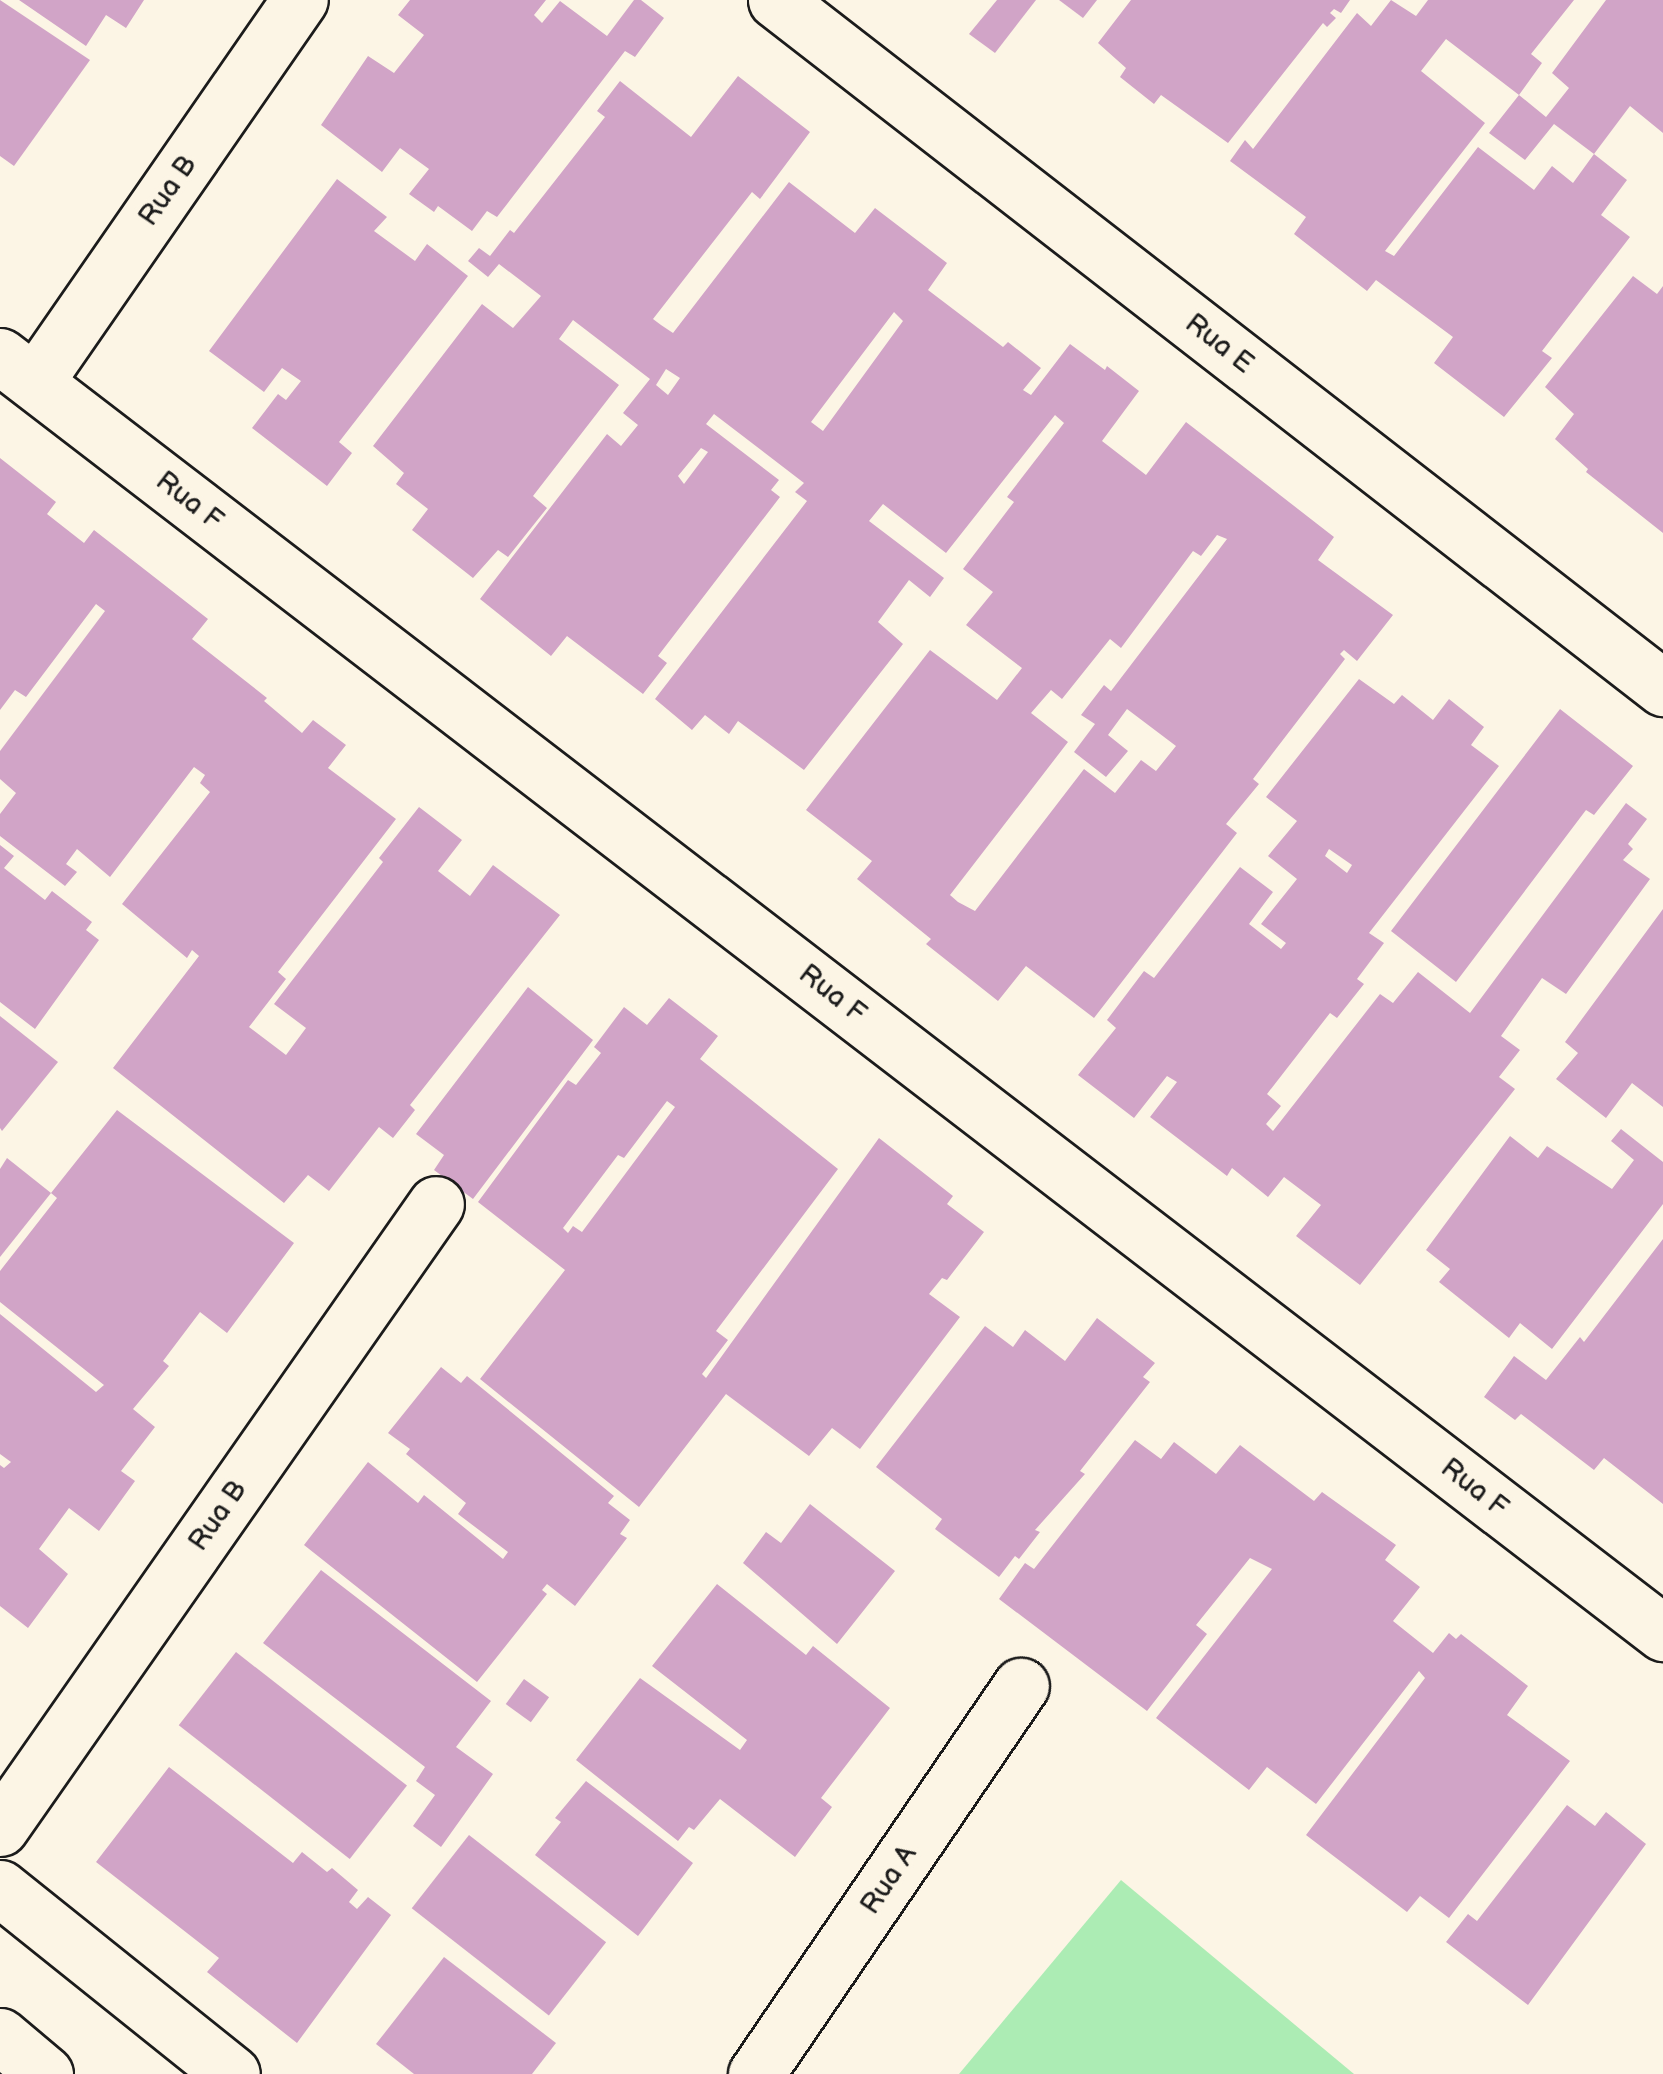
<!DOCTYPE html>
<html>
<head>
<meta charset="utf-8">
<style>
  body { margin:0 }
  #map { position:relative; width:1663px; height:2074px; overflow:hidden; background:#fcf5e5; font-family:"Balsamiq Sans",sans-serif }
  div>[style] { position:absolute }
  .green>* { inset:0; background:#acecb4 }
  .building>* { inset:0; background:#d1a4c7; transform-origin:0 0 }
  .roads { filter:drop-shadow(2px 0 #1c1c1c) drop-shadow(-2px 0 #1c1c1c) drop-shadow(0 2px #1c1c1c) drop-shadow(0 -2px #1c1c1c) }
  .minor>* { height:55px; margin:-27.5px; padding:0 27.5px; transform-origin:27.5px; border-radius:27.5px; background:#fcf5e5 }
  span { translate:-50% -50%; white-space:nowrap; text-align:center; line-height:1.15; -webkit-text-stroke:9px #fcf5e5; paint-order:stroke }
  .street-label { font-size:28px; color:#1c1c1c }
</style>
</head>
<body>
<div id="map">
  <div class="green">
    <i style="clip-path:polygon(1121px 1880px,1354px 2074px,959px 2074px)"></i>
  </div>
  <div class="building">
    <i style="clip-path:polygon(0 0,90px 60px,14px 166px,0 156px)"></i>
    <i style="clip-path:polygon(19px 0,144px 0,126px 28px,106px 15px,86px 46px)"></i>
    <i style="clip-path:polygon(410px 0,546px 0,534px 15px,542px 23px,560px 1px,607px 36px,634px 0,641px 0,664px 18px,635px 57px,625px 51px,497px 217px,487px 211px,472px 231px,438px 206px,434px 212px,409px 194px,429px 169px,400px 148px,382px 172px,321px 125px,368px 56px,394px 73px,424px 35px,398px 15px)"></i>
    <i style="clip-path:polygon(997px 0,1036px 0,995px 53px,969px 34px)"></i>
    <i style="clip-path:polygon(1059px 0,1097px 0,1083px 18px)"></i>
    <i style="clip-path:polygon(1131px 0,1350px 0,1341px 13px,1334px 9px,1330px 13px,1336px 18px,1327px 27px,1323px 23px,1228px 143px,1161px 95px,1154px 104px,1120px 77px,1126px 68px,1098px 43px)"></i>
    <i style="clip-path:polygon(evenodd,1391px 0,1416px 16px,1428px 0,1574px 0,1531px 54px,1542px 63px,1519px 95px,1546px 117px,1569px 88px,1552px 73px,1606px 0,1663px 0,1663px 133px,1630px 106px,1594px 154px,1627px 180px,1601px 215px,1630px 237px,1542px 351px,1552px 358px,1504px 417px,1434px 363px,1453px 337px,1376px 280px,1367px 291px,1294px 234px,1306px 217px,1230px 161px,1245px 140px,1253px 149px,1357px 13px,1371px 26px,1391px 0,1446px 39px,1519px 95px,1489px 133px,1525px 160px,1554px 124px,1594px 154px,1573px 183px,1552px 166px,1534px 190px,1478px 147px,1394px 256px,1385px 251px,1485px 123px,1421px 71px,1446px 39px)"></i>
    <i style="clip-path:polygon(evenodd,738px 76px,810px 132px,760px 199px,752px 192px,653px 319px,661px 325px,673px 333px,789px 182px,855px 233px,875px 208px,947px 263px,928px 290px,1003px 347px,1008px 342px,1041px 368px,1023px 390px,1031px 395px,1070px 344px,1105px 370px,1107px 366px,1139px 391px,1102px 441px,1146px 475px,1186px 422px,1334px 537px,1318px 560px,1393px 615px,1357px 661px,1344px 650px,1340px 654px,1345px 659px,1253px 779px,1259px 784px,1226px 824px,1237px 833px,1094px 1018px,1026px 966px,998px 1001px,926px 944px,931px 939px,857px 879px,872px 861px,806px 810px,930px 650px,997px 700px,1022px 668px,966px 625px,993px 592px,963px 569px,1014px 502px,1007px 497px,1064px 423px,1055px 415px,946px 553px,883px 504px,869px 521px,944px 578px,930px 597px,909px 580px,878px 622px,903px 644px,804px 770px,738px 721px,729px 734px,705px 715px,692px 730px,655px 699px,807px 501px,795px 492px,804px 483px,714px 414px,706px 424px,779px 480px,771px 490px,780px 497px,658px 656px,667px 663px,643px 694px,567px 636px,551px 656px,480px 599px,607px 434px,621px 446px,638px 425px,623px 413px,650px 379px,573px 320px,559px 339px,619px 385px,533px 496px,547px 508px,508px 557px,498px 550px,473px 578px,412px 530px,428px 509px,396px 484px,404px 473px,373px 446px,482px 304px,513px 328px,541px 296px,499px 264px,488px 277px,468px 261px,479px 248px,490px 256px,510px 230px,514px 233px,605px 117px,597px 111px,620px 81px,691px 137px,738px 76px,894px 312px,903px 321px,823px 431px,811px 422px,894px 312px,738px 76px,666px 369px,680px 378px,668px 395px,656px 385px,666px 369px,738px 76px,701px 448px,708px 452px,684px 484px,678px 476px,701px 448px,738px 76px,1217px 535px,1227px 539px,1111px 691px,1104px 685px,1081px 715px,1095px 724px,1074px 752px,1106px 777px,1128px 751px,1108px 735px,1127px 709px,1176px 746px,1156px 771px,1141px 760px,1115px 793px,1084px 769px,975px 911px,958px 902px,950px 895px,1068px 742px,1031px 713px,1051px 690px,1062px 699px,1110px 639px,1121px 648px,1193px 551px,1201px 556px,1217px 535px)"></i>
    <i style="clip-path:polygon(337px 179px,387px 217px,374px 231px,415px 261px,427px 244px,468px 276px,339px 442px,352px 453px,327px 486px,252px 428px,278px 394px,286px 400px,301px 381px,282px 368px,264px 392px,209px 351px)"></i>
    <i style="clip-path:polygon(1633px 276px,1657px 294px,1663px 286px,1663px 533px,1586px 472px,1588px 469px,1555px 439px,1574px 414px,1545px 387px)"></i>
    <i style="clip-path:polygon(0 458px,56px 502px,47px 514px,84px 543px,94px 530px,208px 619px,192px 639px,267px 698px,264px 701px,302px 733px,313px 720px,346px 745px,328px 768px,396px 819px,278px 972px,286px 979px,249px 1027px,286px 1055px,306px 1028px,274px 1004px,383px 862px,379px 858px,419px 807px,462px 840px,438px 871px,470px 896px,493px 865px,560px 915px,410px 1105px,415px 1110px,393px 1138px,379px 1127px,329px 1191px,308px 1175px,284px 1203px,113px 1068px,199px 956px,192px 950px,187px 958px,122px 904px,210px 792px,200px 783px,205px 775px,194px 767px,110px 877px,77px 849px,66px 864px,77px 872px,65px 886px,0 836px,0 814px,16px 793px,0 779px,0 751px,105px 611px,96px 604px,26px 697px,15px 690px,0 710px)"></i>
    <i style="clip-path:polygon(evenodd,1359px 679px,1394px 704px,1402px 695px,1433px 720px,1449px 699px,1484px 727px,1471px 745px,1499px 766px,1369px 933px,1384px 943px,1357px 979px,1364px 984px,1337px 1018px,1330px 1013px,1267px 1094px,1281px 1106px,1266px 1124px,1273px 1131px,1380px 994px,1393px 1003px,1418px 972px,1470px 1013px,1626px 803px,1647px 819px,1628px 844px,1633px 849px,1623px 860px,1650px 879px,1566px 994px,1542px 978px,1537px 985px,1501px 1036px,1520px 1050px,1499px 1077px,1515px 1089px,1360px 1285px,1296px 1236px,1321px 1205px,1284px 1177px,1268px 1197px,1232px 1168px,1227px 1176px,1150px 1117px,1177px 1082px,1167px 1076px,1134px 1118px,1078px 1075px,1116px 1028px,1107px 1020px,1144px 971px,1154px 978px,1240px 867px,1273px 892px,1249px 924px,1281px 949px,1286px 943px,1261px 924px,1297px 879px,1268px 856px,1297px 821px,1266px 797px,1359px 679px,1329px 849px,1352px 865px,1347px 873px,1325px 856px,1329px 849px)"></i>
    <i style="clip-path:polygon(1560px 709px,1633px 766px,1594px 815px,1586px 810px,1456px 982px,1391px 931px)"></i>
    <i style="clip-path:polygon(0 845px,14px 856px,4px 868px,45px 900px,52px 891px,92px 922px,86px 930px,99px 940px,35px 1029px,0 1002px)"></i>
    <i style="clip-path:polygon(1663px 909px,1663px 1107px,1632px 1083px,1606px 1118px,1556px 1079px,1578px 1053px,1565px 1042px)"></i>
    <i style="clip-path:polygon(528px 987px,593px 1040px,473px 1199px,434px 1170px,444px 1155px,416px 1134px)"></i>
    <i style="clip-path:polygon(evenodd,669px 998px,718px 1036px,700px 1059px,838px 1169px,716px 1331px,728px 1340px,702px 1374px,706px 1378px,879px 1138px,953px 1196px,947px 1204px,984px 1232px,947px 1280px,942px 1278px,929px 1294px,960px 1317px,860px 1449px,832px 1428px,809px 1456px,726px 1394px,639px 1507px,480px 1379px,565px 1270px,478px 1202px,568px 1080px,576px 1085px,601px 1053px,594px 1047px,624px 1007px,647px 1025px,669px 998px,667px 1101px,675px 1107px,582px 1232px,573px 1226px,568px 1233px,563px 1228px,618px 1155px,624px 1158px,667px 1101px)"></i>
    <i style="clip-path:polygon(0 1016px,58px 1062px,2px 1131px,0 1128px)"></i>
    <i style="clip-path:polygon(117px 1110px,294px 1243px,227px 1333px,200px 1312px,163px 1361px,169px 1366px,133px 1409px,155px 1427px,121px 1471px,135px 1481px,99px 1531px,69px 1508px,39px 1549px,68px 1574px,28px 1628px,0 1606px,0 1465px,4px 1468px,11px 1462px,0 1454px,0 1314px,96px 1392px,104px 1385px,0 1302px,0 1271px,57px 1198px,51px 1193px)"></i>
    <i style="clip-path:polygon(1621px 1129px,1663px 1162px,1663px 1204px,1552px 1349px,1520px 1323px,1509px 1338px,1439px 1282px,1450px 1269px,1426px 1250px,1510px 1136px,1538px 1158px,1547px 1146px,1612px 1189px,1634px 1160px,1611px 1141px)"></i>
    <i style="clip-path:polygon(7px 1158px,51px 1193px,0 1257px,0 1169px)"></i>
    <i style="clip-path:polygon(1663px 1239px,1663px 1504px,1604px 1458px,1594px 1470px,1521px 1414px,1515px 1420px,1484px 1397px,1514px 1356px,1546px 1380px,1580px 1337px,1584px 1342px)"></i>
    <i style="clip-path:polygon(1097px 1318px,1155px 1363px,1143px 1377px,1150px 1382px,1080px 1471px,1085px 1474px,1035px 1530px,1040px 1532px,1019px 1559px,1015px 1556px,999px 1577px,935px 1529px,942px 1519px,876px 1467px,985px 1326px,1013px 1347px,1025px 1330px,1065px 1361px)"></i>
    <i style="clip-path:polygon(441px 1367px,461px 1383px,467px 1376px,527px 1425px,614px 1496px,608px 1503px,630px 1520px,620px 1534px,627px 1538px,575px 1606px,547px 1584px,542px 1590px,547px 1594px,477px 1682px,304px 1545px,368px 1462px,418px 1503px,424px 1495px,503px 1559px,508px 1552px,458px 1514px,466px 1503px,406px 1454px,410px 1449px,388px 1433px)"></i>
    <i style="clip-path:polygon(1135px 1440px,1161px 1459px,1174px 1442px,1216px 1474px,1240px 1445px,1314px 1501px,1322px 1492px,1396px 1545px,1385px 1560px,1420px 1587px,1393px 1621px,1433px 1653px,1449px 1633px,1456px 1639px,1461px 1634px,1528px 1686px,1507px 1715px,1570px 1761px,1449px 1918px,1420px 1896px,1407px 1912px,1306px 1835px,1425px 1678px,1419px 1671px,1316px 1804px,1267px 1767px,1249px 1790px,1156px 1718px,1272px 1569px,1250px 1558px,1196px 1625px,1207px 1634px,1147px 1711px,999px 1599px,1025px 1563px,1034px 1569px)"></i>
    <i style="clip-path:polygon(810px 1504px,895px 1571px,837px 1644px,743px 1563px,766px 1532px,781px 1543px)"></i>
    <i style="clip-path:polygon(321px 1570px,491px 1701px,456px 1747px,493px 1774px,441px 1847px,413px 1826px,435px 1795px,416px 1781px,425px 1767px,263px 1643px)"></i>
    <i style="clip-path:polygon(717px 1584px,806px 1655px,813px 1646px,890px 1708px,821px 1798px,832px 1807px,795px 1857px,720px 1799px,694px 1830px,689px 1827px,678px 1841px,576px 1760px,640px 1678px,740px 1750px,747px 1740px,652px 1666px)"></i>
    <i style="left:236px;top:1652px;width:217px;height:93px;rotate:38deg"></i>
    <i style="left:524px;top:1679px;width:31px;height:31px;rotate:36deg"></i>
    <i style="clip-path:polygon(169px 1767px,293px 1863px,302px 1852px,327px 1872px,332px 1868px,358px 1890px,349px 1902px,357px 1909px,368px 1897px,391px 1915px,297px 2043px,207px 1972px,219px 1958px,96px 1862px)"></i>
    <i style="clip-path:polygon(586px 1781px,693px 1863px,638px 1936px,535px 1855px,561px 1822px,555px 1818px)"></i>
    <i style="clip-path:polygon(1567px 1805px,1595px 1826px,1606px 1812px,1646px 1844px,1528px 2005px,1446px 1942px,1468px 1914px,1477px 1921px)"></i>
    <i style="left:469px;top:1835px;width:174px;height:93px;rotate:38deg"></i>
    <i style="clip-path:polygon(444px 1957px,556px 2043px,532px 2074px,414px 2074px,376px 2044px)"></i>
  </div>
  <div class="roads">
    <div class="minor">
      <i style="left:776px;top:0;width:1123px;rotate:37.8deg"></i>
      <i style="left:0;top:356px;width:2097px;rotate:37.52deg"></i>
      <i style="left:35px;top:382px;width:465px;rotate:-55.3deg"></i>
      <i style="left:0;top:1828px;width:761px;rotate:-55.06deg"></i>
      <i style="left:0;top:1888px;width:297px;rotate:38.7deg"></i>
      <i style="left:0;top:2036px;width:59px;rotate:40.2deg"></i>
      <i style="left:756px;top:2074px;width:470px;rotate:-55.7deg"></i>
    </div>
  </div>
  <div class="street-label">
    <span style="left:168px;top:191px;rotate:-55deg">Rua B</span>
    <span style="left:1219px;top:344px;rotate:38deg">Rua E</span>
    <span style="left:189px;top:501px;rotate:38deg">Rua F</span>
    <span style="left:832px;top:994px;rotate:38deg">Rua F</span>
    <span style="left:1474px;top:1488px;rotate:38deg">Rua F</span>
    <span style="left:218px;top:1516px;rotate:-55deg">Rua B</span>
    <span style="left:889px;top:1880px;rotate:-56deg">Rua A</span>
  </div>
</div>
</body>
</html>
